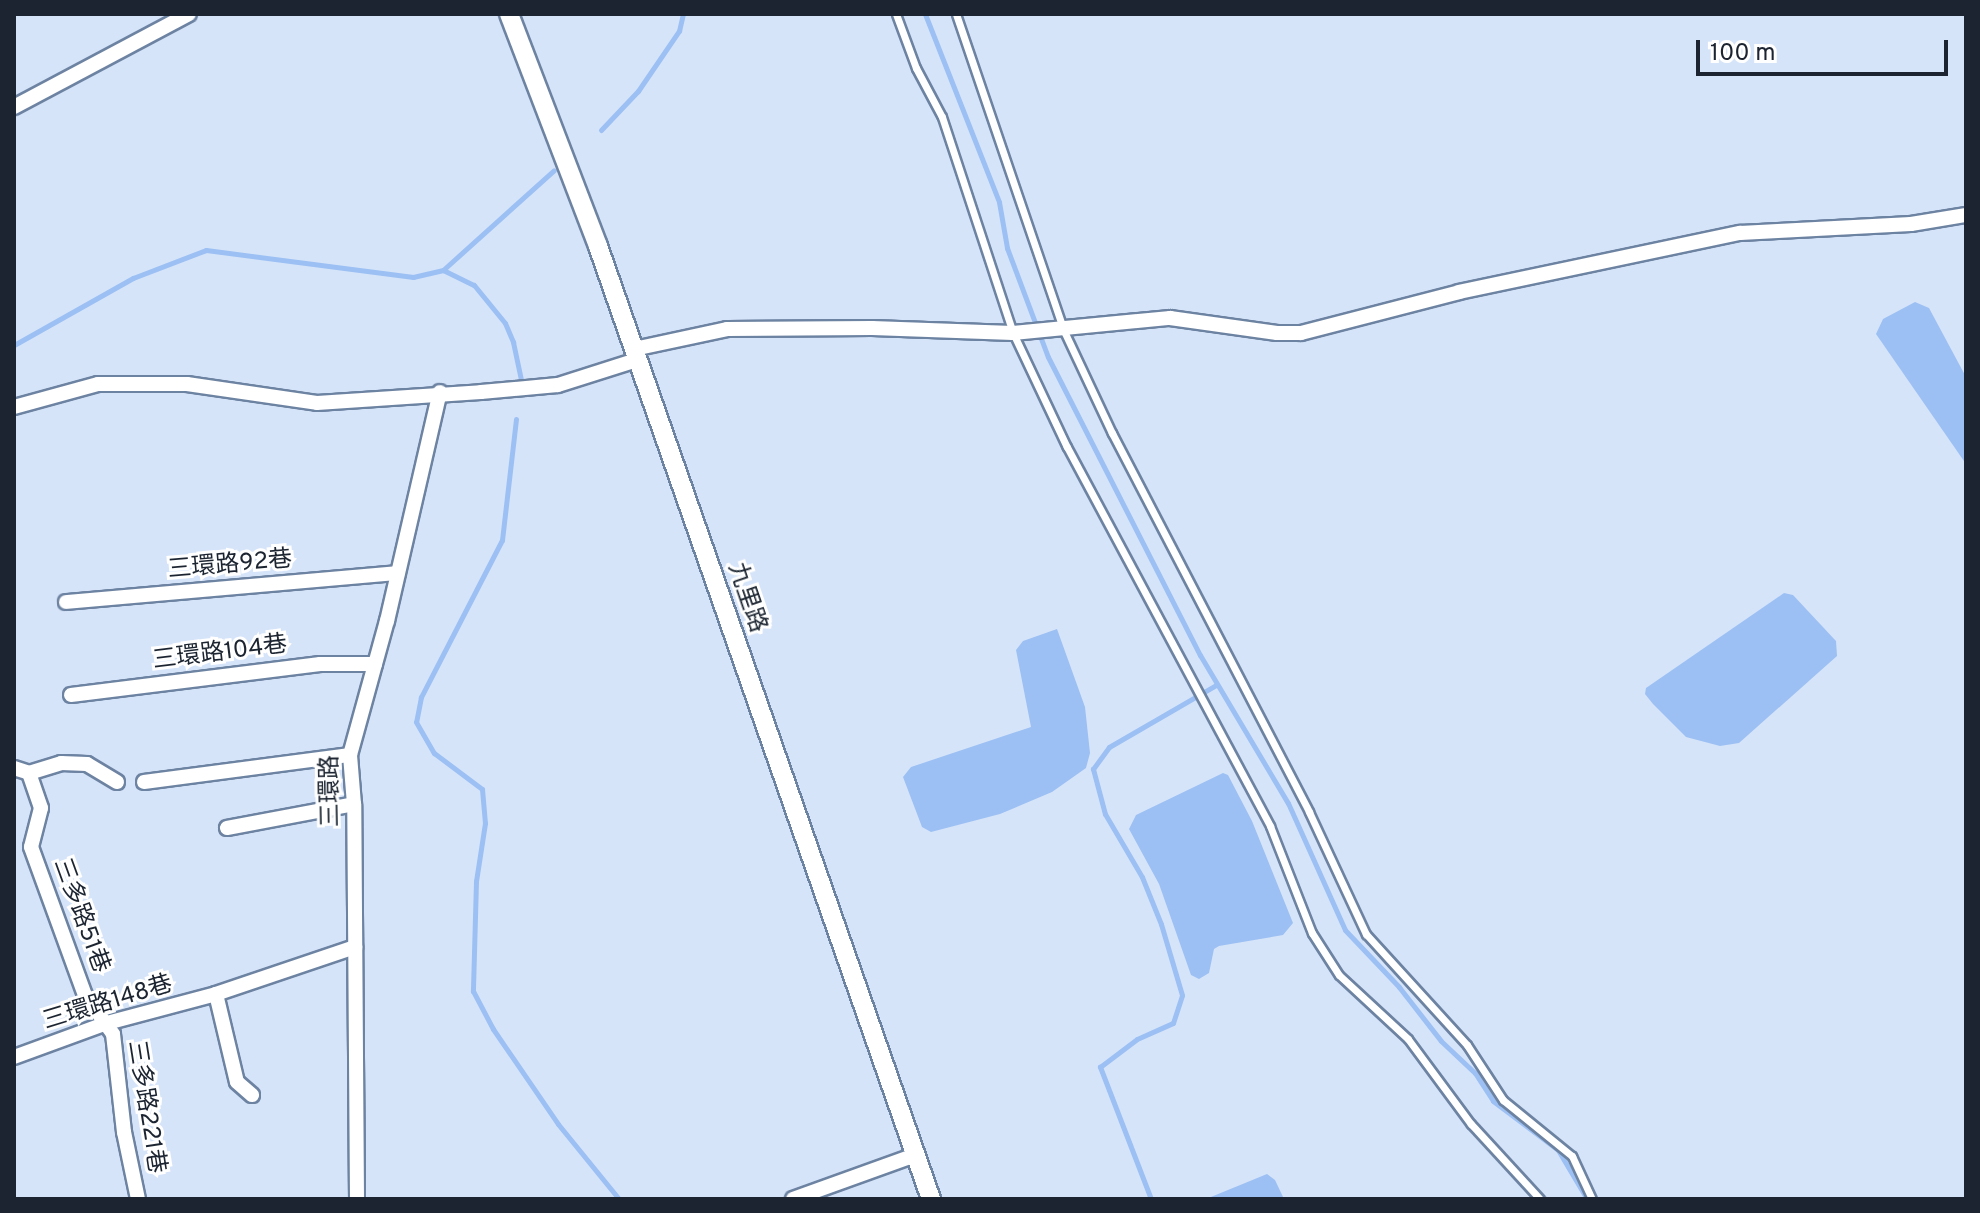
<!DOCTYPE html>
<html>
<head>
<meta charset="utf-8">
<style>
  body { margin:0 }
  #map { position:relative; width:1980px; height:1213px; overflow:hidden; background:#d6e4f9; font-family:Overpass,"Noto Sans TC",sans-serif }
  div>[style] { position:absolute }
  .water>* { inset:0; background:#9cc0f3 }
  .stream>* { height:5px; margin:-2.5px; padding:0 2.5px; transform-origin:2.5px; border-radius:2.5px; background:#9cc0f3 }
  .roads { filter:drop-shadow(2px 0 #6d83a2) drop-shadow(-2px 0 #6d83a2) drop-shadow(0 2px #6d83a2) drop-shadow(0 -2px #6d83a2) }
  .lane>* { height:7px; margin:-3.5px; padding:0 3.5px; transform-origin:3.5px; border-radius:3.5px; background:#fff }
  .street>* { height:14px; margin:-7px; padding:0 7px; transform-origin:7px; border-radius:7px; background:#fff }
  .secondary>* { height:18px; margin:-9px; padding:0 9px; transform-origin:9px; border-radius:9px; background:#fff }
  span { translate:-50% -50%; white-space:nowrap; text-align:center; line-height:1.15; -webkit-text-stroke:6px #fff; paint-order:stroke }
  .street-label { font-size:24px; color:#1b2430 }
  .frame { position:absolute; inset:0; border:16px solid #1b2430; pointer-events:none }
  .scale { position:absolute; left:1696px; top:40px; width:252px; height:36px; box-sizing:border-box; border:4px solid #1b2430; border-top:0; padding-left:10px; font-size:24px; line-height:28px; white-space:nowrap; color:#1b2430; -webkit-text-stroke:6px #fff; paint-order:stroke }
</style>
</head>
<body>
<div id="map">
  <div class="water">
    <i style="clip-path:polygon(1915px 302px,1929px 308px,1966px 377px,1966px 464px,1876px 334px,1883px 319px)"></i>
    <i style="clip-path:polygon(1784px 593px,1793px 595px,1836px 641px,1837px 656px,1739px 743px,1720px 746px,1686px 737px,1653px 704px,1645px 694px,1646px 688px)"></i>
    <i style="clip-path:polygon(1057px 629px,1085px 707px,1090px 753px,1086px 768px,1052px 792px,1000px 814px,931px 832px,922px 827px,903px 777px,911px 767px,1031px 727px,1016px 650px,1023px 641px)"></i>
    <i style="clip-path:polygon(1223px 773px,1228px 775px,1252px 821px,1293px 923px,1283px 935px,1219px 946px,1214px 949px,1209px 973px,1199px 979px,1191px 975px,1159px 884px,1129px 829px,1136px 815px)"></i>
    <i style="clip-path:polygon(1267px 1174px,1275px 1180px,1284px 1199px,1206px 1199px)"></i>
  </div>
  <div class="stream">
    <i style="left:925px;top:14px;width:202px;rotate:68.5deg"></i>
    <i style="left:999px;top:202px;width:47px;rotate:80.1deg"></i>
    <i style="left:1007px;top:248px;width:116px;rotate:69.4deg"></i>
    <i style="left:1048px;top:357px;width:335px;rotate:63deg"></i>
    <i style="left:1200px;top:655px;width:172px;rotate:59.3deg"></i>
    <i style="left:1288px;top:803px;width:139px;rotate:65.8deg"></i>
    <i style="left:1345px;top:930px;width:79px;rotate:46.5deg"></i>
    <i style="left:1399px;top:987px;width:68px;rotate:52.1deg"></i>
    <i style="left:1441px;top:1041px;width:47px;rotate:43.3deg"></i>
    <i style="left:1475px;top:1073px;width:33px;rotate:57deg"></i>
    <i style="left:1493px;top:1101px;width:81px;rotate:37deg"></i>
    <i style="left:1558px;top:1150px;width:57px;rotate:59.4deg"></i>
    <i style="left:601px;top:130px;width:54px;rotate:-46.5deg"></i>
    <i style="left:638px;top:91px;width:73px;rotate:-55.7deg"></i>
    <i style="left:679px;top:31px;width:17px;rotate:-77deg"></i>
    <i style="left:443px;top:270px;width:34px;rotate:26deg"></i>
    <i style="left:474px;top:285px;width:49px;rotate:50.8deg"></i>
    <i style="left:505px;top:323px;width:21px;rotate:67deg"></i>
    <i style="left:513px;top:342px;width:39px;rotate:78deg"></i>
    <i style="left:14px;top:345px;width:137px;rotate:-29.4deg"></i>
    <i style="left:133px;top:278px;width:78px;rotate:-21deg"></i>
    <i style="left:206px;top:250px;width:209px;rotate:7.4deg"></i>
    <i style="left:413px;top:277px;width:31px;rotate:-13deg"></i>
    <i style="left:443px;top:270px;width:149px;rotate:-42deg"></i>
    <i style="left:516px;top:419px;width:122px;rotate:96.6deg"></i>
    <i style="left:502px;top:540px;width:177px;rotate:117.3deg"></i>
    <i style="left:421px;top:697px;width:25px;rotate:101deg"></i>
    <i style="left:416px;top:722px;width:36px;rotate:60deg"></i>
    <i style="left:434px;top:753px;width:60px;rotate:36.9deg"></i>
    <i style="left:482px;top:789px;width:34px;rotate:85deg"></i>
    <i style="left:485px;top:823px;width:59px;rotate:98.8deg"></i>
    <i style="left:476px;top:881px;width:110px;rotate:91.6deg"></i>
    <i style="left:473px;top:991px;width:43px;rotate:62.2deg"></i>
    <i style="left:493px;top:1029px;width:115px;rotate:55.6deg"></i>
    <i style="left:558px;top:1124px;width:97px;rotate:50.9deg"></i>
    <i style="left:1151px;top:1199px;width:142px;rotate:-111.1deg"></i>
    <i style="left:1100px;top:1067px;width:46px;rotate:-37.1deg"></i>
    <i style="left:1137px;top:1039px;width:39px;rotate:-24deg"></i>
    <i style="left:1173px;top:1023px;width:29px;rotate:-72deg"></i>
    <i style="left:1182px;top:995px;width:74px;rotate:-106.5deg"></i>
    <i style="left:1161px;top:924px;width:51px;rotate:-112deg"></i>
    <i style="left:1142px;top:877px;width:73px;rotate:-120.4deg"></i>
    <i style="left:1105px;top:814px;width:47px;rotate:-104.9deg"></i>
    <i style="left:1093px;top:769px;width:27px;rotate:-54deg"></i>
    <i style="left:1109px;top:747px;width:124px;rotate:-30.1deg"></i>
  </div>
  <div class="roads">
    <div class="lane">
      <i style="left:896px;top:14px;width:58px;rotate:69.7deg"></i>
      <i style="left:916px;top:68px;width:55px;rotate:62deg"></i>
      <i style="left:942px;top:117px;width:227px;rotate:71.8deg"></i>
      <i style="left:1013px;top:333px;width:126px;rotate:64.7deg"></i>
      <i style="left:1067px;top:447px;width:430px;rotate:61.8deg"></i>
      <i style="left:1270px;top:826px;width:115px;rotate:68.6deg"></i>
      <i style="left:1312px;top:933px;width:50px;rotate:57.3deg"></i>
      <i style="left:1339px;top:975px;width:94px;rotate:42.8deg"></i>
      <i style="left:1408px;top:1039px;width:106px;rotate:53.5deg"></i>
      <i style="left:1471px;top:1124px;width:102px;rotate:47.4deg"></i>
      <i style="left:956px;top:14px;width:333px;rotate:71.2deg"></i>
      <i style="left:1063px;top:329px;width:115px;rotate:64.8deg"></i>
      <i style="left:1112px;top:433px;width:427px;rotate:62.5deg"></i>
      <i style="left:1309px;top:812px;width:135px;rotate:65deg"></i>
      <i style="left:1366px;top:934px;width:150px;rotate:47.7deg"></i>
      <i style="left:1467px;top:1045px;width:66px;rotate:56.8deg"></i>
      <i style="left:1503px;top:1100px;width:89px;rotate:39.1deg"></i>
      <i style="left:1572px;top:1156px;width:47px;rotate:65.1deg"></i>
    </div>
    <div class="street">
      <i style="left:14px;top:107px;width:198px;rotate:-28deg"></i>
      <i style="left:634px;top:349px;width:95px;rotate:-12.1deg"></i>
      <i style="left:727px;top:329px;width:145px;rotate:-0.4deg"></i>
      <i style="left:872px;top:328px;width:141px;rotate:2deg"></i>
      <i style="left:1013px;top:333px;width:158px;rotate:-5.5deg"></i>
      <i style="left:1170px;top:318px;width:108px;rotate:8deg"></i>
      <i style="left:1277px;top:333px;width:24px"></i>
      <i style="left:1301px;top:333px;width:163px;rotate:-14.5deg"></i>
      <i style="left:1459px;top:292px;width:287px;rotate:-11.9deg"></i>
      <i style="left:1740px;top:233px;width:171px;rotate:-3deg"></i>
      <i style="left:1911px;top:224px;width:56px;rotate:-9.3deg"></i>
      <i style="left:14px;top:407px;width:87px;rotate:-15.3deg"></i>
      <i style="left:98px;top:384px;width:89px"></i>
      <i style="left:187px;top:384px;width:131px;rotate:8.3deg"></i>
      <i style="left:317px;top:403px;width:164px;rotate:-3.8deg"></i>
      <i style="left:481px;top:392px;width:77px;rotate:-5.2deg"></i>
      <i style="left:558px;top:385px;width:83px;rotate:-17.6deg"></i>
      <i style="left:66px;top:602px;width:333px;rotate:-5deg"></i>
      <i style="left:71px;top:695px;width:251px;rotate:-7.1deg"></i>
      <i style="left:320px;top:664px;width:55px"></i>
      <i style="left:14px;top:768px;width:16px;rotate:18deg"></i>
      <i style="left:29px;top:773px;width:34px;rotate:-17deg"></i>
      <i style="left:61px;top:763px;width:26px;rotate:2deg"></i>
      <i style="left:87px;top:764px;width:35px;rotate:31deg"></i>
      <i style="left:29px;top:773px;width:37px;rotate:71deg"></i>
      <i style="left:41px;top:808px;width:40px;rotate:104.4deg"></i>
      <i style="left:31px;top:847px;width:158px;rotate:70deg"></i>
      <i style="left:85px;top:995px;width:48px;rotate:54.3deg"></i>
      <i style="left:113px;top:1034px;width:99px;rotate:83.6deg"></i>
      <i style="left:124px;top:1132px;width:68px;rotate:78.2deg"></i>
      <i style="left:144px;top:782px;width:208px;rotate:-7.5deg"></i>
      <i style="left:227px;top:828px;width:129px;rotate:-10.7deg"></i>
      <i style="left:216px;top:994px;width:90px;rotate:76.6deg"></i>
      <i style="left:237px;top:1082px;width:20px;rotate:41deg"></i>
      <i style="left:14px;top:1057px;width:99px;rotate:-20.1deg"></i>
      <i style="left:107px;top:1023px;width:113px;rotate:-14.9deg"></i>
      <i style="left:216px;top:994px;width:147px;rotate:-18.7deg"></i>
      <i style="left:357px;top:1199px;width:395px;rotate:-90.4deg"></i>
      <i style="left:354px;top:804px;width:49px;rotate:-94.7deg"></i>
      <i style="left:350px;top:755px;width:139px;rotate:-74.6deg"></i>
      <i style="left:387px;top:621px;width:235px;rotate:-77deg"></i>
      <i style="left:793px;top:1199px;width:130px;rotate:-19.8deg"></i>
    </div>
    <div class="secondary">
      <i style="left:509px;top:14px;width:248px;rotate:69deg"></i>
      <i style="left:598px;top:246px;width:1010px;rotate:70.74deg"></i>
    </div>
  </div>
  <div class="street-label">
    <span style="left:230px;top:566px;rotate:-5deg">三環路92巷</span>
    <span style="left:746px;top:598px;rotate:71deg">九里路</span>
    <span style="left:220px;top:654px;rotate:-7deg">三環路104巷</span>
    <span style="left:332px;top:791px;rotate:-91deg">三環路</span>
    <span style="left:80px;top:916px;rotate:70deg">三多路51巷</span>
    <span style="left:108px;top:1004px;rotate:-17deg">三環路148巷</span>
    <span style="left:145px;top:1107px;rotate:81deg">三多路221巷</span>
  </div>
  <div class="frame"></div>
  <div class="scale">100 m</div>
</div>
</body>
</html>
